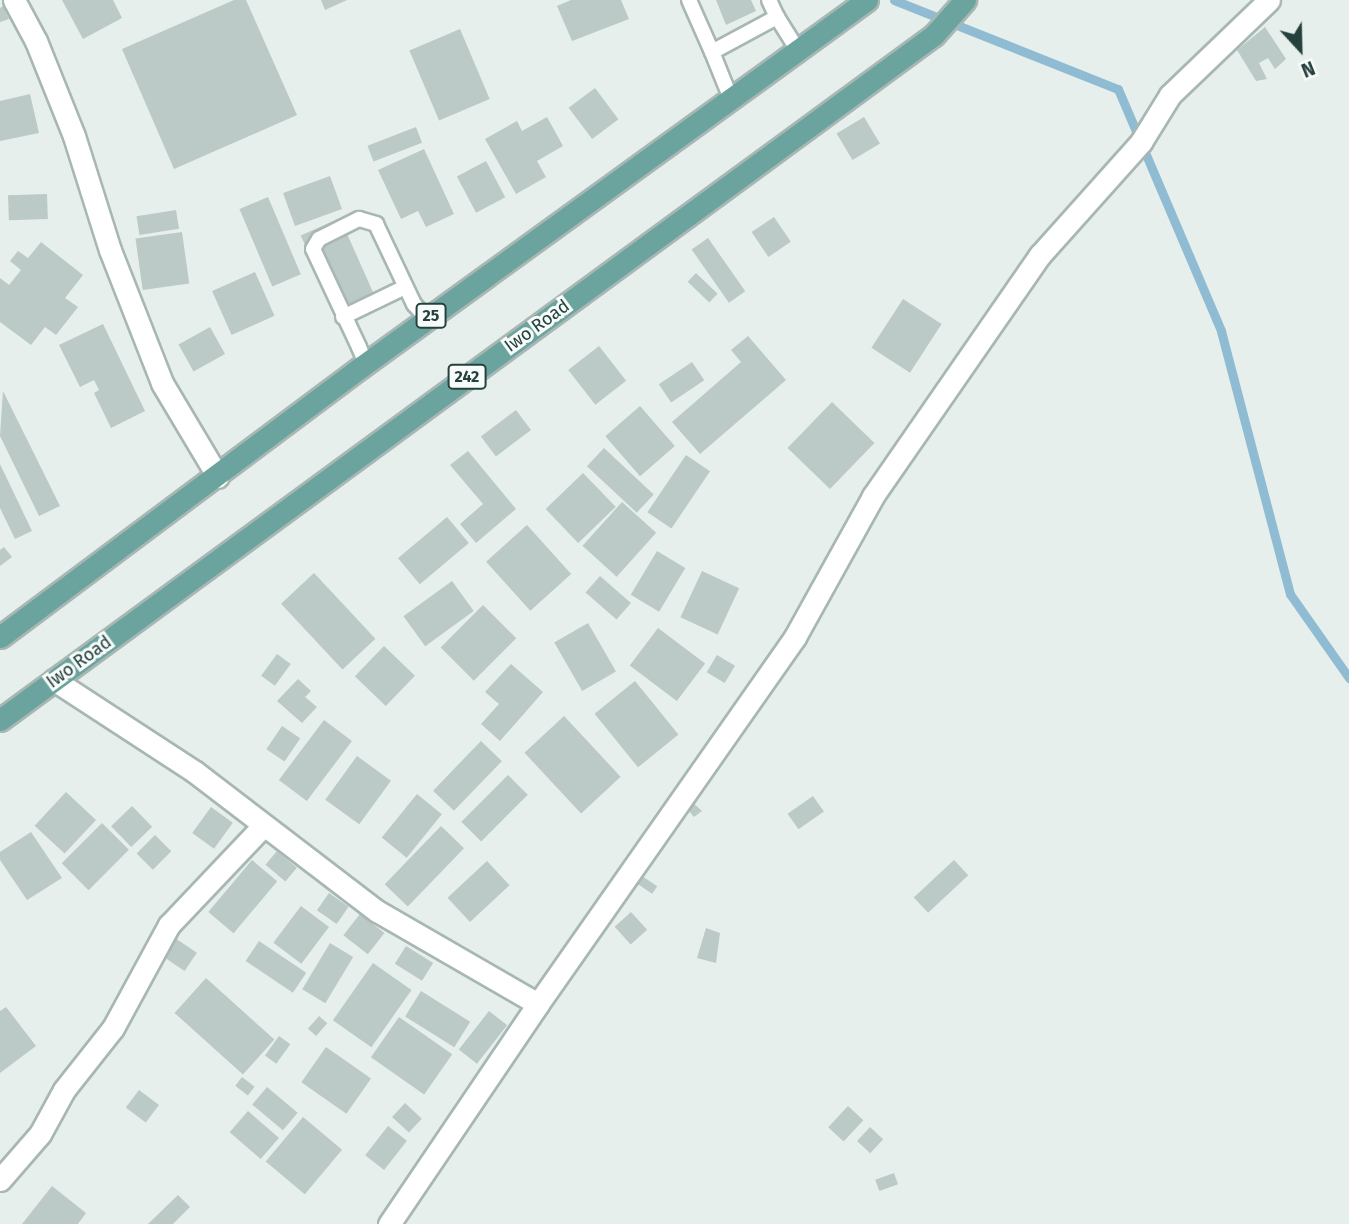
<!DOCTYPE html>
<html>
<head>
<meta charset="utf-8">
<style>
  body { margin:0 }
  #map { position:relative; width:1349px; height:1224px; overflow:hidden; background:#e6efec; font-family:"Fira Sans",sans-serif }
  div>[style] { position:absolute }
  .stream>* { height:9px; margin:-4.5px; padding:0 4.5px; transform-origin:4.5px; border-radius:4.5px; background:#8fbcd3 }
  .building>* { inset:0; background:#bbcac6; transform-origin:0 0 }
  .roads { filter:drop-shadow(2px 0 #a8b7b4) drop-shadow(-2px 0 #a8b7b4) drop-shadow(0 2px #a8b7b4) drop-shadow(0 -2px #a8b7b4) }
  .service>* { height:14px; margin:-7px; padding:0 7px; transform-origin:7px; border-radius:7px; background:#fff }
  .minor>* { height:21px; margin:-10.5px; padding:0 10.5px; transform-origin:10.5px; border-radius:10.5px; background:#fff }
  .primary>* { height:21px; margin:-10.5px; padding:0 10.5px; transform-origin:10.5px; border-radius:10.5px; background:#6ba49f }
  span { translate:-50% -50%; white-space:nowrap; text-align:center; line-height:1.15; -webkit-text-stroke:6px #f7fbf9; paint-order:stroke }
  .shield-label span { padding:2px 5px; background:#f7fbf9; border:2px solid; border-radius:5px; -webkit-text-stroke-width:0 }
  .shield-label { font-size:16px; color:#24413e; font-weight:700 }
  .street-label { font-size:18px; color:#24413e }
  .north { position:absolute; left:1265px; top:14px; width:70px; height:70px; -webkit-text-stroke:5px #f7fbf9; paint-order:stroke; rotate:158deg; font-size:19px; font-weight:700; line-height:28px; text-align:center; color:#24413e }
  .north::after { content:''; display:block; margin:auto; width:24px; height:32px; background:#24413e; clip-path:polygon(50% 0,100% 100%,50% 72%,0 100%) }
</style>
</head>
<body>
<div id="map">
  <div class="stream">
    <i style="left:894px;top:0;width:241px;rotate:21.7deg"></i>
    <i style="left:1118px;top:89px;width:263px;rotate:66.9deg"></i>
    <i style="left:1221px;top:331px;width:272px;rotate:75.3deg"></i>
    <i style="left:1290px;top:594px;width:103px;rotate:54.9deg"></i>
  </div>
  <div class="building">
    <i style="clip-path:polygon(62px 0,113px 0,122px 18px,83px 39px)"></i>
    <i style="clip-path:polygon(234px 0,246px 0,297px 115px,174px 169px,122px 49px)"></i>
    <i style="clip-path:polygon(321px 0,347px 0,325px 10px)"></i>
    <i style="clip-path:polygon(571px 0,621px 0,629px 19px,572px 41px,557px 6px)"></i>
    <i style="clip-path:polygon(716px 0,751px 0,756px 11px,726px 25px)"></i>
    <i style="clip-path:polygon(3px 6px,9px 19px,0 22px,0 8px)"></i>
    <i style="clip-path:polygon(1265px 27px,1286px 59px,1275px 69px,1268px 58px,1259px 63px,1267px 79px,1256px 81px,1237px 50px)"></i>
    <i style="left:460px;top:29px;width:76px;height:55px;rotate:67deg"></i>
    <i style="left:595px;top:88px;width:39px;height:33px;rotate:53deg"></i>
    <i style="clip-path:polygon(30px 94px,39px 133px,0 141px,0 101px)"></i>
    <i style="clip-path:polygon(547px 117px,563px 146px,537px 161px,546px 177px,516px 194px,485px 139px,517px 121px,522px 131px)"></i>
    <i style="left:864px;top:117px;width:31px;height:32px;rotate:59deg"></i>
    <i style="left:416px;top:127px;width:17px;height:52px;rotate:69deg"></i>
    <i style="clip-path:polygon(424px 149px,454px 214px,426px 227px,418px 211px,401px 219px,378px 170px)"></i>
    <i style="left:486px;top:161px;width:41px;height:33px;rotate:62deg"></i>
    <i style="left:330px;top:176px;width:35px;height:50px;rotate:70deg"></i>
    <i style="left:47px;top:194px;width:25px;height:39px;rotate:88deg"></i>
    <i style="left:268px;top:197px;width:84px;height:31px;rotate:67deg"></i>
    <i style="left:176px;top:210px;width:19px;height:40px;rotate:81deg"></i>
    <i style="left:774px;top:217px;width:30px;height:27px;rotate:56deg"></i>
    <i style="left:340px;top:218px;width:96px;height:43px;rotate:66deg"></i>
    <i style="left:182px;top:232px;width:52px;height:47px;rotate:82deg"></i>
    <i style="left:708px;top:238px;width:65px;height:20px;rotate:55deg"></i>
    <i style="clip-path:polygon(41px 242px,83px 275px,65px 298px,78px 307px,56px 335px,45px 327px,31px 345px,0 322px,0 278px,9px 285px,21px 270px,10px 261px,18px 251px,28px 258px)"></i>
    <i style="left:255px;top:272px;width:48px;height:47px;rotate:66deg"></i>
    <i style="left:696px;top:273px;width:30px;height:12px;rotate:44deg"></i>
    <i style="left:903px;top:299px;width:46px;height:58px;rotate:33deg"></i>
    <i style="clip-path:polygon(103px 324px,145px 411px,111px 428px,94px 393px,99px 390px,94px 380px,80px 387px,59px 345px)"></i>
    <i style="left:210px;top:327px;width:31px;height:36px;rotate:61deg"></i>
    <i style="clip-path:polygon(748px 336px,786px 380px,700px 454px,672px 422px,741px 362px,731px 350px)"></i>
    <i style="left:599px;top:346px;width:44px;height:39px;rotate:52deg"></i>
    <i style="left:692px;top:362px;width:22px;height:40px;rotate:56deg"></i>
    <i style="clip-path:polygon(3px 391px,60px 506px,39px 516px,0 436px)"></i>
    <i style="left:832px;top:402px;width:59px;height:64px;rotate:44deg"></i>
    <i style="left:640px;top:406px;width:53px;height:46px;rotate:49deg"></i>
    <i style="left:516px;top:410px;width:25px;height:44px;rotate:53deg"></i>
    <i style="left:604px;top:448px;width:68px;height:25px;rotate:43deg"></i>
    <i style="clip-path:polygon(468px 451px,516px 509px,476px 543px,460px 524px,483px 504px,450px 465px)"></i>
    <i style="left:686px;top:455px;width:29px;height:69px;rotate:34deg"></i>
    <i style="clip-path:polygon(0 464px,32px 531px,15px 539px,0 508px)"></i>
    <i style="left:583px;top:473px;width:47px;height:52px;rotate:46deg"></i>
    <i style="left:622px;top:502px;width:46px;height:59px;rotate:42deg"></i>
    <i style="left:447px;top:517px;width:34px;height:64px;rotate:50deg"></i>
    <i style="left:527px;top:525px;width:66px;height:55px;rotate:48deg"></i>
    <i style="clip-path:polygon(4px 547px,12px 557px,0 566px,0 550px)"></i>
    <i style="left:657px;top:551px;width:33px;height:51px;rotate:31deg"></i>
    <i style="left:702px;top:571px;width:41px;height:51px;rotate:25deg"></i>
    <i style="left:314px;top:573px;width:90px;height:45px;rotate:47deg"></i>
    <i style="left:600px;top:576px;width:41px;height:22px;rotate:41deg"></i>
    <i style="left:452px;top:581px;width:37px;height:60px;rotate:54deg"></i>
    <i style="left:483px;top:605px;width:47px;height:60px;rotate:45deg"></i>
    <i style="left:588px;top:623px;width:56px;height:39px;rotate:60deg"></i>
    <i style="left:658px;top:628px;width:59px;height:47px;rotate:37deg"></i>
    <i style="left:384px;top:646px;width:43px;height:42px;rotate:44deg"></i>
    <i style="left:277px;top:654px;width:17px;height:27px;rotate:36deg"></i>
    <i style="left:717px;top:655px;width:21px;height:20px;rotate:31deg"></i>
    <i style="clip-path:polygon(511px 664px,543px 692px,500px 741px,481px 724px,499px 704px,485px 692px)"></i>
    <i style="clip-path:polygon(298px 679px,311px 691px,305px 697px,317px 707px,302px 723px,277px 701px)"></i>
    <i style="left:635px;top:681px;width:69px;height:52px;rotate:51deg"></i>
    <i style="left:564px;top:716px;width:83px;height:54px;rotate:47deg"></i>
    <i style="left:324px;top:720px;width:35px;height:75px;rotate:37deg"></i>
    <i style="left:282px;top:726px;width:22px;height:28px;rotate:34deg"></i>
    <i style="left:481px;top:741px;width:29px;height:69px;rotate:44deg"></i>
    <i style="left:357px;top:756px;width:42px;height:54px;rotate:36deg"></i>
    <i style="left:508px;top:775px;width:28px;height:66px;rotate:45deg"></i>
    <i style="left:66px;top:792px;width:41px;height:46px;rotate:43deg"></i>
    <i style="left:417px;top:794px;width:32px;height:56px;rotate:39deg"></i>
    <i style="left:813px;top:796px;width:19px;height:31px;rotate:55deg"></i>
    <i style="clip-path:polygon(690px 800px,702px 811px,694px 817px,684px 805px)"></i>
    <i style="left:132px;top:806px;width:29px;height:29px;rotate:46deg"></i>
    <i style="left:211px;top:807px;width:27px;height:32px;rotate:36deg"></i>
    <i style="left:102px;top:823px;width:38px;height:57px;rotate:45deg"></i>
    <i style="left:441px;top:826px;width:32px;height:81px;rotate:44deg"></i>
    <i style="clip-path:polygon(31px 832px,62px 878px,27px 900px,0 860px,0 852px)"></i>
    <i style="left:155px;top:835px;width:23px;height:26px;rotate:45deg"></i>
    <i style="left:277px;top:851px;width:26px;height:18px;rotate:40deg"></i>
    <i style="left:252px;top:860px;width:33px;height:68px;rotate:40deg"></i>
    <i style="left:954px;top:860px;width:21px;height:55px;rotate:47deg"></i>
    <i style="left:487px;top:861px;width:33px;height:54px;rotate:47deg"></i>
    <i style="left:639px;top:874px;width:22px;height:9px;rotate:34deg"></i>
    <i style="left:329px;top:893px;width:24px;height:21px;rotate:35deg"></i>
    <i style="left:301px;top:906px;width:35px;height:46px;rotate:37deg"></i>
    <i style="left:631px;top:912px;width:24px;height:22px;rotate:48deg"></i>
    <i style="left:360px;top:914px;width:31px;height:27px;rotate:38deg"></i>
    <i style="clip-path:polygon(706px 928px,720px 933px,716px 963px,697px 958px)"></i>
    <i style="left:172px;top:936px;width:30px;height:22px;rotate:34deg"></i>
    <i style="left:259px;top:941px;width:57px;height:24px;rotate:34deg"></i>
    <i style="left:330px;top:943px;width:27px;height:54px;rotate:31deg"></i>
    <i style="left:406px;top:946px;width:32px;height:21px;rotate:32deg"></i>
    <i style="left:373px;top:963px;width:47px;height:70px;rotate:35deg"></i>
    <i style="left:206px;top:978px;width:92px;height:47px;rotate:42deg"></i>
    <i style="left:421px;top:991px;width:58px;height:30px;rotate:32deg"></i>
    <i style="clip-path:polygon(6px 1007px,36px 1046px,0 1073px,0 1011px)"></i>
    <i style="left:489px;top:1011px;width:23px;height:49px;rotate:38deg"></i>
    <i style="left:319px;top:1016px;width:11px;height:17px;rotate:41deg"></i>
    <i style="left:399px;top:1017px;width:65px;height:49px;rotate:35deg"></i>
    <i style="left:279px;top:1036px;width:14px;height:24px;rotate:36deg"></i>
    <i style="left:326px;top:1047px;width:55px;height:43px;rotate:35deg"></i>
    <i style="left:242px;top:1077px;width:16px;height:11px;rotate:38deg"></i>
    <i style="left:267px;top:1087px;width:40px;height:23px;rotate:40deg"></i>
    <i style="left:139px;top:1090px;width:25px;height:22px;rotate:37deg"></i>
    <i style="left:405px;top:1103px;width:23px;height:19px;rotate:43deg"></i>
    <i style="left:848px;top:1106px;width:21px;height:29px;rotate:43deg"></i>
    <i style="left:248px;top:1111px;width:41px;height:28px;rotate:41deg"></i>
    <i style="left:303px;top:1117px;width:51px;height:58px;rotate:40deg"></i>
    <i style="left:388px;top:1126px;width:24px;height:37px;rotate:38deg"></i>
    <i style="left:870px;top:1127px;width:18px;height:19px;rotate:43deg"></i>
    <i style="left:894px;top:1173px;width:12px;height:20px;rotate:70deg"></i>
    <i style="clip-path:polygon(52px 1186px,86px 1213px,78px 1224px,22px 1224px)"></i>
    <i style="clip-path:polygon(178px 1195px,190px 1207px,173px 1224px,148px 1224px)"></i>
  </div>
  <div class="roads">
    <div class="service">
      <i style="left:689px;top:0;width:57px;rotate:66.1deg"></i>
      <i style="left:769px;top:0;width:19px;rotate:65deg"></i>
      <i style="left:731px;top:99px;width:51px;rotate:-112deg"></i>
      <i style="left:712px;top:52px;width:74px;rotate:-28.3deg"></i>
      <i style="left:777px;top:17px;width:39px;rotate:58deg"></i>
      <i style="left:343px;top:317px;width:69px;rotate:-25.8deg"></i>
      <i style="left:361px;top:367px;width:9px;rotate:-69deg"></i>
      <i style="left:364px;top:359px;width:13px;rotate:-113deg"></i>
      <i style="left:359px;top:347px;width:108px;rotate:-115.1deg"></i>
      <i style="left:313px;top:249px;width:12px;rotate:-59deg"></i>
      <i style="left:319px;top:239px;width:45px;rotate:-26.6deg"></i>
      <i style="left:359px;top:219px;width:18px;rotate:16deg"></i>
      <i style="left:376px;top:224px;width:89px;rotate:64.6deg"></i>
      <i style="left:414px;top:304px;width:20px;rotate:49deg"></i>
    </div>
    <div class="minor">
      <i style="left:14px;top:0;width:47px;rotate:61.8deg"></i>
      <i style="left:36px;top:41px;width:102px;rotate:68.2deg"></i>
      <i style="left:74px;top:136px;width:120px;rotate:72.5deg"></i>
      <i style="left:110px;top:250px;width:143px;rotate:68.6deg"></i>
      <i style="left:162px;top:383px;width:109px;rotate:59.2deg"></i>
      <i style="left:54px;top:680px;width:168px;rotate:33.1deg"></i>
      <i style="left:195px;top:772px;width:229px;rotate:37.4deg"></i>
      <i style="left:377px;top:911px;width:186px;rotate:30deg"></i>
      <i style="left:538px;top:1004px;width:266px;rotate:124.1deg"></i>
      <i style="left:538px;top:1004px;width:448px;rotate:-55deg"></i>
      <i style="left:795px;top:637px;width:161px;rotate:-61deg"></i>
      <i style="left:873px;top:496px;width:293px;rotate:-55.3deg"></i>
      <i style="left:1040px;top:255px;width:152px;rotate:-48.2deg"></i>
      <i style="left:1141px;top:142px;width:55px;rotate:-58.3deg"></i>
      <i style="left:1170px;top:95px;width:137px;rotate:-43.8deg"></i>
      <i style="left:0;top:1180px;width:61px;rotate:-49deg"></i>
      <i style="left:40px;top:1134px;width:50px;rotate:-61.4deg"></i>
      <i style="left:64px;top:1090px;width:79px;rotate:-51.7deg"></i>
      <i style="left:113px;top:1028px;width:117px;rotate:-61.5deg"></i>
      <i style="left:169px;top:925px;width:137px;rotate:-46.5deg"></i>
    </div>
    <div class="primary">
      <i style="left:0;top:637px;width:451px;rotate:-36.8deg"></i>
      <i style="left:361px;top:367px;width:625px;rotate:-35.95deg"></i>
      <i style="left:0;top:720px;width:1158px;rotate:-36.26deg"></i>
      <i style="left:934px;top:35px;width:47px;rotate:-48.5deg"></i>
    </div>
  </div>
  <div class="shield-label">
    <span style="left:431px;top:316px">25</span>
    <span style="left:467px;top:377px">242</span>
  </div>
  <div class="street-label">
    <span style="left:537px;top:326px;rotate:-36deg">Iwo Road</span>
    <span style="left:79px;top:662px;rotate:-36deg">Iwo Road</span>
  </div>
  <div class="north">N</div>
</div>
</body>
</html>
